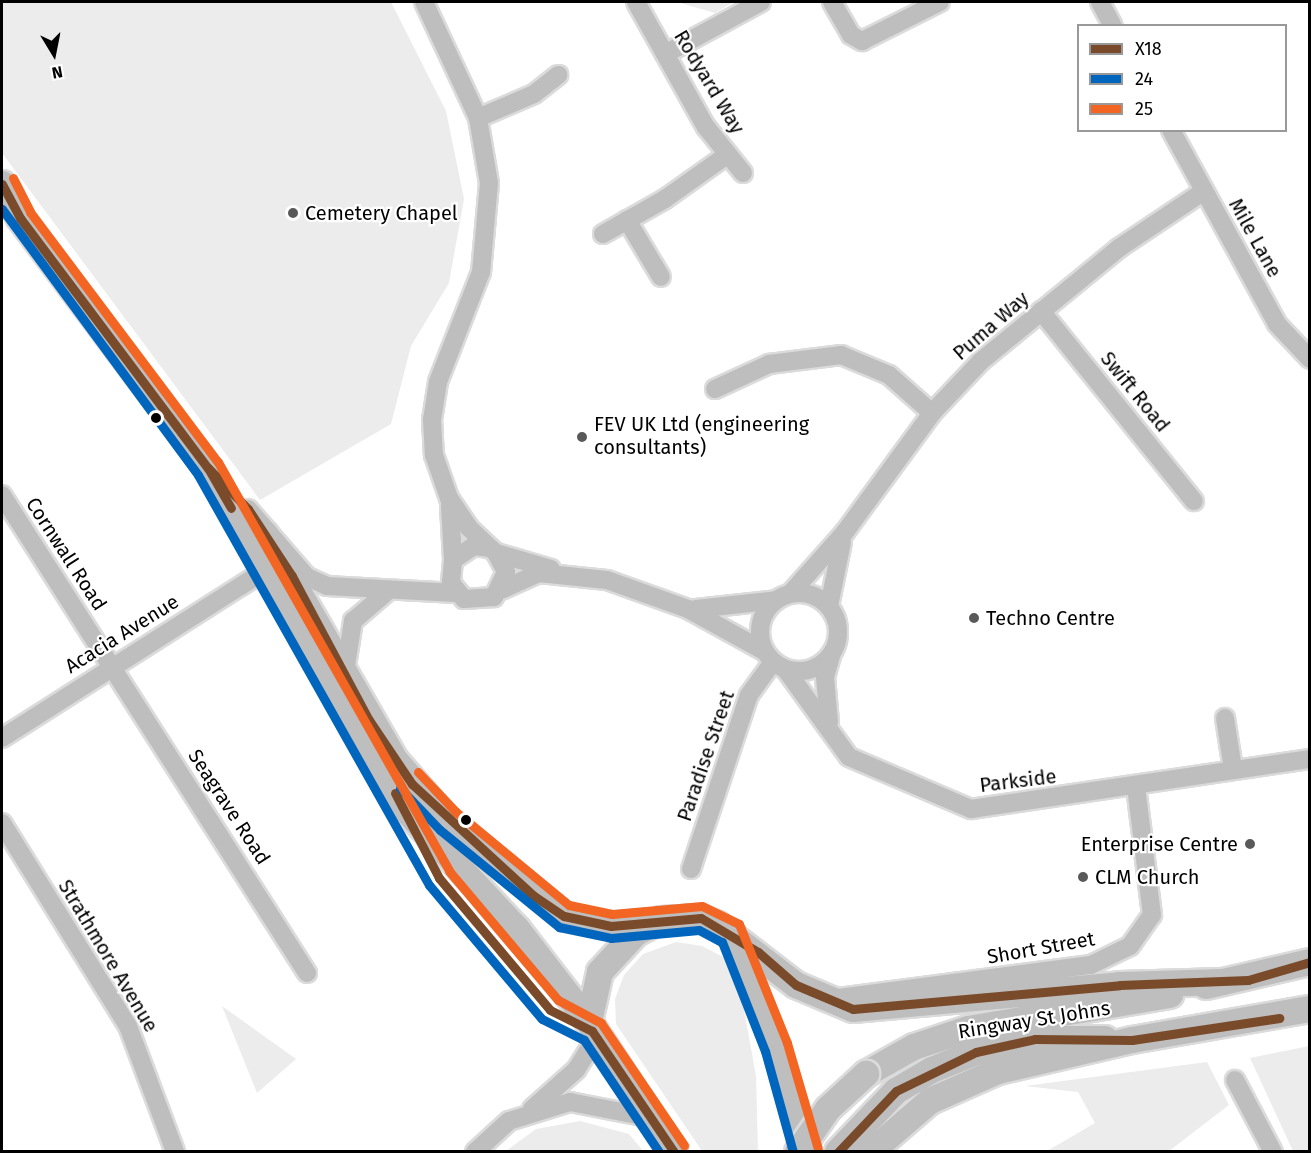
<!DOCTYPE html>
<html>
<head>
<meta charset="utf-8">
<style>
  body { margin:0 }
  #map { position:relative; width:1311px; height:1153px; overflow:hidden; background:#fff; font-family:"Fira Sans",sans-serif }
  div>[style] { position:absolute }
  .green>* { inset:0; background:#ececec }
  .roads { filter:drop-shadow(2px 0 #dbdbdb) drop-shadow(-2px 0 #dbdbdb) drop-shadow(0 2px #dbdbdb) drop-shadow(0 -2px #dbdbdb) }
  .minor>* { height:18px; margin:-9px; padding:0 9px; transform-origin:9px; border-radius:9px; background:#bebebe }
  .minor>.ring { margin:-9px; padding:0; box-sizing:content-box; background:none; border:18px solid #bebebe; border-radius:50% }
  .highway>* { height:26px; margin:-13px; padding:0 13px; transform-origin:13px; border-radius:13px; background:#bebebe }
  .bridges { filter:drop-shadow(2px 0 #dbdbdb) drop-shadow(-2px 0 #dbdbdb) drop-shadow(0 2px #dbdbdb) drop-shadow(0 -2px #dbdbdb) }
  .highway-bridge>* { height:26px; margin:-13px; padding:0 13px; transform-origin:13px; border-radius:13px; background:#bebebe }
  .bus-1>* { height:9px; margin:-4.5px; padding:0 4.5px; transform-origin:4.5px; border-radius:4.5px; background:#7a4b2a }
  .bus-2>* { height:9px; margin:-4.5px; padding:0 4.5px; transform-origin:4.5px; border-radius:4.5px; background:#0065bd }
  .bus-3>* { height:9px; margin:-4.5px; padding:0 4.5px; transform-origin:4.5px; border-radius:4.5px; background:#f26522 }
  .dots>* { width:16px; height:16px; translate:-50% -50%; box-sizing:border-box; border:3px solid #fff; border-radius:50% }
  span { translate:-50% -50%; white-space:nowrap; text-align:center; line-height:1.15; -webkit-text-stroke:4.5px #fff; paint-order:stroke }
  .street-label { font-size:20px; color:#000 }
  .poi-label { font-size:20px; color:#000 }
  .left { translate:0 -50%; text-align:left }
  .right { translate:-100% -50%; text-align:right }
  .frame { position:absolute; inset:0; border:3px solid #000; pointer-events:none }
  .legend { position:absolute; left:1077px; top:24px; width:210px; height:108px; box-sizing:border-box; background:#fff; border:2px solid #999; margin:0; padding:8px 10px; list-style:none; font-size:18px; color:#000 }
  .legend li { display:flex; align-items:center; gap:12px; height:30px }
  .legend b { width:30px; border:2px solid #999 }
  .north { position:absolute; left:24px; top:24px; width:60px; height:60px; -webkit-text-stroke:4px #fff; paint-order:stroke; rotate:170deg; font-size:16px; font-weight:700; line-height:24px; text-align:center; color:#000 }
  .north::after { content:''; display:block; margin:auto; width:21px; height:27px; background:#000; clip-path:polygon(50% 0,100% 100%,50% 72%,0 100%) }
</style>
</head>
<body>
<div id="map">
  <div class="green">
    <i style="clip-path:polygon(2px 2px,391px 2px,446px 111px,464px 199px,449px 283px,411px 346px,391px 424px,260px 500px,2px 153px)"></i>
    <i style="clip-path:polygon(677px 2px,731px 2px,732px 3px,715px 13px)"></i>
    <i style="clip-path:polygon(676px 942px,702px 946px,725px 958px,739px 982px,756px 1076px,758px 1151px,702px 1151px,616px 1024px,615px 999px,624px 975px,643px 954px)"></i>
    <i style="clip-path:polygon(222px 1006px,296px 1059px,257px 1093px)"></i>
    <i style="clip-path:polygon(1309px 1046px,1309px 1151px,1293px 1151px,1250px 1058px)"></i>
    <i style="clip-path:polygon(1207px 1062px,1229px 1105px,1169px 1151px,1047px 1151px,1095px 1123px,1078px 1092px,1025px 1086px)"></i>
    <i style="clip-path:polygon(580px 1121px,629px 1134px,643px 1151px,506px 1151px,536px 1129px)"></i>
  </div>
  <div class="roads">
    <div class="minor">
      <i style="left:424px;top:2px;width:128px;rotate:65deg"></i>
      <i style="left:478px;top:118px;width:66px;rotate:80.4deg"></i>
      <i style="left:489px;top:183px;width:89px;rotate:95.1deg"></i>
      <i style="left:481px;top:272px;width:118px;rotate:111.4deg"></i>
      <i style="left:438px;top:382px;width:37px;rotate:99deg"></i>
      <i style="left:432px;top:419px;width:36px;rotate:87deg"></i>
      <i style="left:434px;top:455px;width:46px;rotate:70.8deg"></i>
      <i style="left:449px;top:498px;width:36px;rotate:56deg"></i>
      <i style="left:469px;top:528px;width:37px;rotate:43deg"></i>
      <i style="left:496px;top:553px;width:21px;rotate:62deg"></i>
      <i style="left:506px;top:572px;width:28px;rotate:116deg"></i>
      <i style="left:494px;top:597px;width:30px;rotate:176deg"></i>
      <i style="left:464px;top:599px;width:21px;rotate:-129deg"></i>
      <i style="left:451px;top:583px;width:23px;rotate:-85deg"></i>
      <i style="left:453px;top:560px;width:25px;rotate:-34deg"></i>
      <i style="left:474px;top:546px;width:14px;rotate:8deg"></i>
      <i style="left:636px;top:2px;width:143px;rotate:60.8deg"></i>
      <i style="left:706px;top:127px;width:59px;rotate:51.2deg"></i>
      <i style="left:832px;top:2px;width:38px;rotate:60deg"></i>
      <i style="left:851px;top:35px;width:13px;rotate:29deg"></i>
      <i style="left:862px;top:41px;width:87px;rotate:-26.6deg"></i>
      <i style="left:1100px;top:2px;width:27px;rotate:62deg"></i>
      <i style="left:665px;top:54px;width:109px;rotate:-28.4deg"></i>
      <i style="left:478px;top:118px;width:61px;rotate:-23.2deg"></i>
      <i style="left:534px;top:94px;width:31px;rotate:-38deg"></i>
      <i style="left:1171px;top:130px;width:221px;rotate:61.3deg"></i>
      <i style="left:1277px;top:324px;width:48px;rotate:46.7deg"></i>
      <i style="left:627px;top:220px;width:66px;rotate:59.2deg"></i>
      <i style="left:603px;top:234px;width:71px;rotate:-29.4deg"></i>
      <i style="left:665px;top:199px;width:76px;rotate:-35.4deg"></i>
      <i style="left:1041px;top:311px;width:244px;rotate:51.2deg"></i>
      <i style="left:715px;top:389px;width:60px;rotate:-24.8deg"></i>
      <i style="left:769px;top:364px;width:73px;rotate:-7.1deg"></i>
      <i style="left:841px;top:355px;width:52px;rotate:22.6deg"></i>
      <i style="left:889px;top:375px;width:57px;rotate:41.5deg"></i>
      <i style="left:2px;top:495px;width:567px;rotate:57.46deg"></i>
      <i style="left:450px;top:506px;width:54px;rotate:86.8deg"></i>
      <i style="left:248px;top:509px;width:90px;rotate:49.1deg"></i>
      <i style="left:307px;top:577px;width:22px;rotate:24deg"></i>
      <i style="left:327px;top:586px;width:129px;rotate:3.1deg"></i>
      <i style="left:496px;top:553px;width:57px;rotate:16.2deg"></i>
      <i style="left:501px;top:590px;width:42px;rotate:-24.1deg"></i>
      <i style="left:539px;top:573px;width:68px;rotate:5.9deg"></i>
      <i style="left:607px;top:580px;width:86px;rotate:19.7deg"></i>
      <i style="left:688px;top:609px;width:87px;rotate:28.9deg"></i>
      <i class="ring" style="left:760px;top:593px;width:60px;height:60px"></i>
      <i style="left:790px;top:594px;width:83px;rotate:-48.4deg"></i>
      <i style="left:845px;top:532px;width:147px;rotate:-53.8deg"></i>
      <i style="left:932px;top:413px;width:71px;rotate:-46.7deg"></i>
      <i style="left:981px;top:361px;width:178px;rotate:-39.3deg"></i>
      <i style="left:1119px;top:248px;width:102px;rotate:-33.8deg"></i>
      <i style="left:829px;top:606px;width:65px;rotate:-78.5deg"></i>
      <i style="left:696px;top:609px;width:81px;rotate:-6.3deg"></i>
      <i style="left:786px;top:670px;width:107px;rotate:54.1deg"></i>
      <i style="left:849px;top:757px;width:133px;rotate:23.1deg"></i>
      <i style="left:971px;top:809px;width:343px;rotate:-8.4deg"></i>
      <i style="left:345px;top:672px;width:52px;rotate:-81.1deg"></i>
      <i style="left:353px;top:621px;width:48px;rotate:-40.7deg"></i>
      <i style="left:1225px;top:718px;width:52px;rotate:81.1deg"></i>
      <i style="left:829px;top:722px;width:45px;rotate:-95.1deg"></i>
      <i style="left:825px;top:677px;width:22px;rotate:-74deg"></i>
      <i style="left:2px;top:738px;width:314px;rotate:-32.5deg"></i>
      <i style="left:2px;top:823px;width:239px;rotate:58.2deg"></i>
      <i style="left:128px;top:1026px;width:134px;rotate:69.5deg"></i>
      <i style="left:691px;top:869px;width:183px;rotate:-71.6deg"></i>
      <i style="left:749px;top:695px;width:41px;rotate:-54deg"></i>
      <i style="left:831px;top:999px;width:262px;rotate:-7.5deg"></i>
      <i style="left:1091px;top:965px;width:43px;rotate:-26deg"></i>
      <i style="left:1130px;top:946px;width:38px;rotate:-55deg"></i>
      <i style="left:1152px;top:915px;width:129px;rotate:-97.1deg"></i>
      <i style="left:1235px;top:1080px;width:81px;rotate:62.2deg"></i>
      <i style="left:532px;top:1109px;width:59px;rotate:-41.6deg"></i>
      <i style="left:576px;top:1070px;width:38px;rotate:-58deg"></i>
      <i style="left:475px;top:1152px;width:46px;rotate:-42.4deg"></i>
      <i style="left:509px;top:1121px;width:64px;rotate:-17.3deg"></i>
      <i style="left:570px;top:1102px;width:84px;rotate:11deg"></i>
    </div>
    <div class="highway">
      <i style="left:2px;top:184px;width:38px;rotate:62deg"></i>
      <i style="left:20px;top:218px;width:313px;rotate:53.1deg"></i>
      <i style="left:208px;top:468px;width:392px;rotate:60deg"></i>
      <i style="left:404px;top:808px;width:166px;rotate:47deg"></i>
      <i style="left:517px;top:929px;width:118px;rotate:52.3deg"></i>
      <i style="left:265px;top:534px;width:261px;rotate:60.1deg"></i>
      <i style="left:395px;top:760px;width:81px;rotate:49deg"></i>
      <i style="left:448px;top:821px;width:150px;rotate:39.3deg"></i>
      <i style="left:564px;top:916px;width:48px;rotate:12deg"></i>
      <i style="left:611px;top:926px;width:41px;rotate:-5.6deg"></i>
      <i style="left:733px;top:936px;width:119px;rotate:68.8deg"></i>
      <i style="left:776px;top:1047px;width:109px;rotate:74.1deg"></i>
      <i style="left:1206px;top:986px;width:107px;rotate:-13deg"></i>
      <i style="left:866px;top:1074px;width:55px;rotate:-29.4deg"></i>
      <i style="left:914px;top:1047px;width:57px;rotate:-18.4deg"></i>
      <i style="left:968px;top:1029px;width:205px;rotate:-9.6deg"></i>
      <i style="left:674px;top:1152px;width:155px;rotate:-123.2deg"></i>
      <i style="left:589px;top:1022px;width:51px;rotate:-77.6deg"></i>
      <i style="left:600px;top:972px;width:53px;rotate:-47.3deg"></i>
      <i style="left:636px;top:933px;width:28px;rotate:-27deg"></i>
      <i style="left:661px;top:920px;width:40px;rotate:-2.9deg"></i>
      <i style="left:701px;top:918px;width:18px;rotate:22deg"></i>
      <i style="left:718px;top:925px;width:98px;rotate:37.6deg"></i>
      <i style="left:796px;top:985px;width:62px;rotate:22.8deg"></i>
      <i style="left:853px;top:1009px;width:268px;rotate:-5.1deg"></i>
      <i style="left:1120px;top:985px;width:103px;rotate:-1.7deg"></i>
      <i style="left:838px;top:1152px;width:84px;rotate:-46.4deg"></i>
      <i style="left:896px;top:1091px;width:42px;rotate:-30.3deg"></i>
      <i style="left:932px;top:1070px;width:48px;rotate:-22.2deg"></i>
      <i style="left:976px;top:1052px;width:60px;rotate:-12.4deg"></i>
      <i style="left:1035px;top:1039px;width:70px"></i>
      <i style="left:871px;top:1152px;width:78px;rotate:-40.8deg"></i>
      <i style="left:930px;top:1101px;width:74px;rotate:-23.8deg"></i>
      <i style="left:998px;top:1071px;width:138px;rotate:-13deg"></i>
      <i style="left:1132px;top:1040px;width:181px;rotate:-9.9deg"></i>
    </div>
  </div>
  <div class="bridges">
    <div class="highway-bridge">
      <i style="left:798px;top:1152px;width:52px;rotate:-55.1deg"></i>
      <i style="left:828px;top:1109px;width:52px;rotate:-42.6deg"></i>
    </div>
  </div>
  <div class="bus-1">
    <i style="left:2px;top:184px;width:38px;rotate:62deg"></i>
    <i style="left:20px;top:218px;width:313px;rotate:53.1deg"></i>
    <i style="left:208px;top:468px;width:46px;rotate:60.1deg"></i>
    <i style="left:208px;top:468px;width:57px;rotate:45.7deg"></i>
    <i style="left:248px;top:509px;width:80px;rotate:56.7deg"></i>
    <i style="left:292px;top:576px;width:163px;rotate:61.9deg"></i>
    <i style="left:369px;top:720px;width:77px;rotate:56.1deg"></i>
    <i style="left:412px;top:784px;width:166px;rotate:42.6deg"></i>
    <i style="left:534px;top:896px;width:36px;rotate:34deg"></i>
    <i style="left:564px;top:916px;width:48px;rotate:12deg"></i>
    <i style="left:611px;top:926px;width:90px;rotate:-5.1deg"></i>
    <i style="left:701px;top:918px;width:66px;rotate:30.8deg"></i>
    <i style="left:758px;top:952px;width:50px;rotate:41deg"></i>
    <i style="left:796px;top:985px;width:62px;rotate:22.8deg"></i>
    <i style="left:853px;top:1009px;width:268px;rotate:-5.1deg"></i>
    <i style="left:1120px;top:985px;width:128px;rotate:-2.2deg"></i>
    <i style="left:1248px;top:980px;width:65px;rotate:-16.2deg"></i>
    <i style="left:395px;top:793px;width:96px;rotate:62.6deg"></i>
    <i style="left:439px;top:878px;width:172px;rotate:49.9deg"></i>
    <i style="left:550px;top:1010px;width:47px;rotate:26.6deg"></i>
    <i style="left:592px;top:1031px;width:146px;rotate:55.9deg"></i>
    <i style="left:838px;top:1152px;width:84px;rotate:-46.4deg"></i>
    <i style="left:896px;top:1091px;width:89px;rotate:-26deg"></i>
    <i style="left:976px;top:1052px;width:60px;rotate:-12.4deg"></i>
    <i style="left:1035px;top:1039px;width:97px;rotate:0.6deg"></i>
    <i style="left:1132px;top:1040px;width:149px;rotate:-8.5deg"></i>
  </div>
  <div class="bus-2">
    <i style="left:2px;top:209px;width:330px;rotate:53.6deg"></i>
    <i style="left:198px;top:475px;width:471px;rotate:60.6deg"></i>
    <i style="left:429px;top:885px;width:175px;rotate:49.9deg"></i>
    <i style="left:542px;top:1019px;width:47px;rotate:26.6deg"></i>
    <i style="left:584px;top:1040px;width:135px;rotate:56.2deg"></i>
    <i style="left:400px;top:788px;width:58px;rotate:46.4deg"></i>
    <i style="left:440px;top:830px;width:154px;rotate:39.2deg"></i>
    <i style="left:559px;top:927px;width:53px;rotate:11.9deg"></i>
    <i style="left:611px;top:938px;width:88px;rotate:-5.2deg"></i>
    <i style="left:699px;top:930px;width:26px;rotate:28deg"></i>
    <i style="left:722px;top:942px;width:117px;rotate:68.5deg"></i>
    <i style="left:765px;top:1051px;width:105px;rotate:74.5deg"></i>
  </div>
  <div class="bus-3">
    <i style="left:13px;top:178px;width:38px;rotate:63deg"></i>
    <i style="left:30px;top:212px;width:313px;rotate:53.1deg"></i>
    <i style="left:218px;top:462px;width:470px;rotate:60.5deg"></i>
    <i style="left:449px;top:871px;width:169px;rotate:49.8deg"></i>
    <i style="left:558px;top:1000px;width:49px;rotate:28.1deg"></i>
    <i style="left:601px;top:1023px;width:148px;rotate:55.8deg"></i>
    <i style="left:418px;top:772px;width:55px;rotate:46.5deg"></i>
    <i style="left:456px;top:812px;width:146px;rotate:39.5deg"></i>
    <i style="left:569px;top:905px;width:44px;rotate:11.8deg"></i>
    <i style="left:612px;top:914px;width:90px;rotate:-5.1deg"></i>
    <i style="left:702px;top:906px;width:41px;rotate:25.9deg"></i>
    <i style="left:739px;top:924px;width:128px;rotate:68deg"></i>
    <i style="left:787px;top:1043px;width:110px;rotate:73.7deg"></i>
  </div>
  <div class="dots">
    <i style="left:293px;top:213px;background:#595959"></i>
    <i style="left:156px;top:418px;background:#000"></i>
    <i style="left:582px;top:437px;background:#595959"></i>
    <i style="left:974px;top:618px;background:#595959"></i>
    <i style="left:466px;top:820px;background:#000"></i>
    <i style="left:1250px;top:844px;background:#595959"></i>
    <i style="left:1083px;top:877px;background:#595959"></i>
  </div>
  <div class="street-label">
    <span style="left:709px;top:82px;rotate:59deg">Rodyard Way</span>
    <span style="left:1255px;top:238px;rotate:61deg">Mile Lane</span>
    <span style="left:991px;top:326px;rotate:-41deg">Puma Way</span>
    <span style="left:1135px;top:392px;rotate:51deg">Swift Road</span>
    <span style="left:66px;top:554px;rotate:57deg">Cornwall Road</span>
    <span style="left:122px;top:634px;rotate:-32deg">Acacia Avenue</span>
    <span style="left:706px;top:756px;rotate:-71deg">Paradise Street</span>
    <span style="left:1018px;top:781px;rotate:-7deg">Parkside</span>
    <span style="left:229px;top:807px;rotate:57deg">Seagrave Road</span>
    <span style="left:1041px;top:948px;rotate:-10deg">Short Street</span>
    <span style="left:108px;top:956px;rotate:59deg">Strathmore Avenue</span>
    <span style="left:1034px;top:1020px;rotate:-9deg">Ringway St Johns</span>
  </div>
  <div class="poi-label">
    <span class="left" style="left:305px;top:213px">Cemetery Chapel</span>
    <span class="left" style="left:594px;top:436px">FEV UK Ltd (engineering<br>consultants)</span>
    <span class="left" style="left:986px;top:618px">Techno Centre</span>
    <span class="right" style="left:1238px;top:844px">Enterprise Centre</span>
    <span class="left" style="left:1095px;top:877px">CLM Church</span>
  </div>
  <div class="frame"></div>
  <ul class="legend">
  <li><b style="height:8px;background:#7a4b2a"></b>X18</li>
  <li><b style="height:8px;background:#0065bd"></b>24</li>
  <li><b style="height:8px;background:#f26522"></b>25</li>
  </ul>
  <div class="north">N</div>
</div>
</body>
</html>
